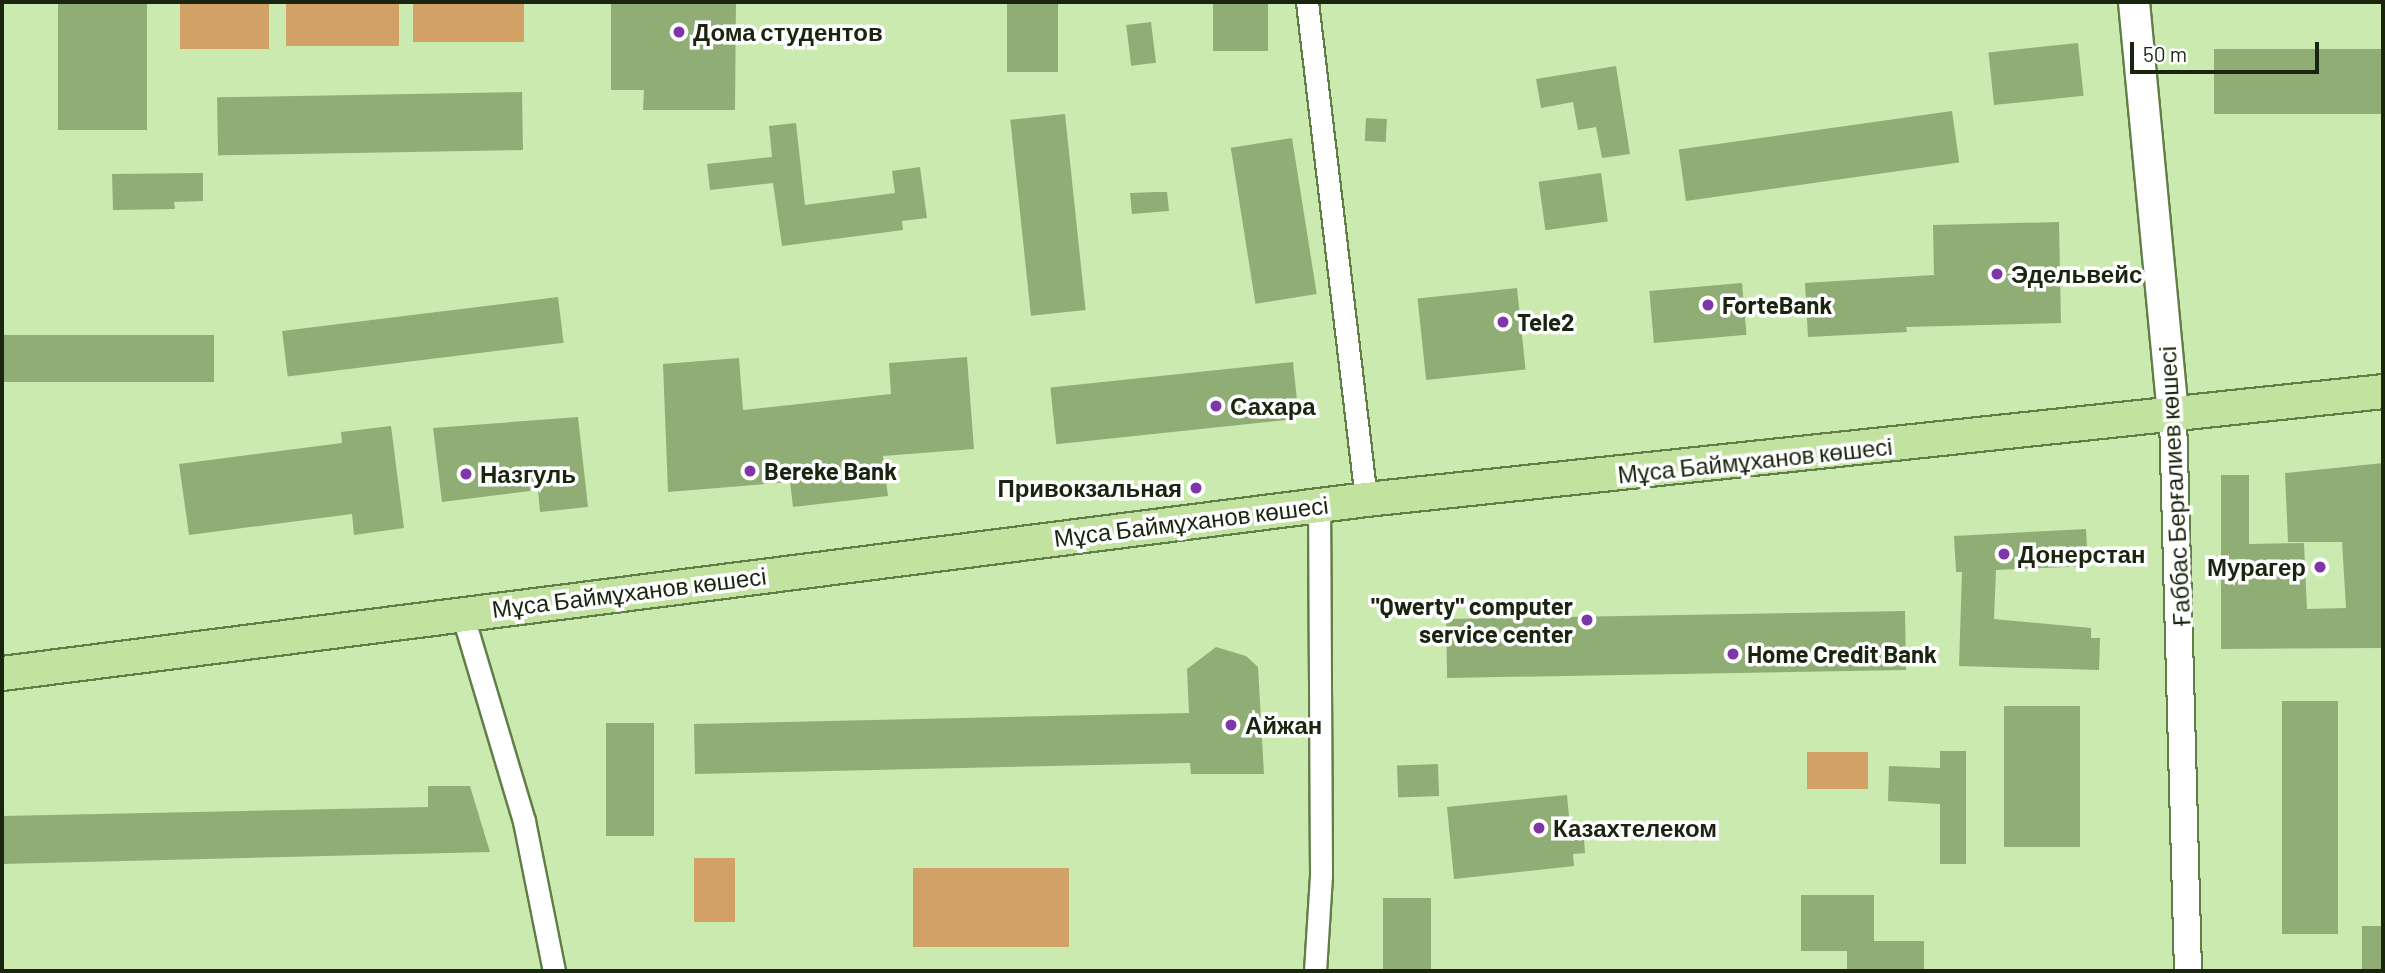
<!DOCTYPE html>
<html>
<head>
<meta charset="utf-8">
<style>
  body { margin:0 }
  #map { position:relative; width:2385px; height:973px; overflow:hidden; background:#cbeab0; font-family:Barlow,sans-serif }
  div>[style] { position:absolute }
  .green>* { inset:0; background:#d2a166; transform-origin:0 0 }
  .building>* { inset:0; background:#90ad76; transform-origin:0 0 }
  .roads { filter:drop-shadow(2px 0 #627e48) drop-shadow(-2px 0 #627e48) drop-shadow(0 2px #627e48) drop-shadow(0 -2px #627e48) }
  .minor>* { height:21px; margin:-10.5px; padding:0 10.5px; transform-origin:10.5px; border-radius:10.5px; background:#fff }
  .tertiary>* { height:26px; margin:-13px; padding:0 13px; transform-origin:13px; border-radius:13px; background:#fff }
  .secondary>* { height:30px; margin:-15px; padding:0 15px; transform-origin:15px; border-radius:15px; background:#fff }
  .primary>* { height:33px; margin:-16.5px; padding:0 16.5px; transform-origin:16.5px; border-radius:16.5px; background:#c2e2a0 }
  .dots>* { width:19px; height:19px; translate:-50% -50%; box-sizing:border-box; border:4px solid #fff; border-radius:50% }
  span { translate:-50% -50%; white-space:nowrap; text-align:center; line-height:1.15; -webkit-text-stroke:7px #fff; paint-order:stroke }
  .poi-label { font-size:24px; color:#1a250f; font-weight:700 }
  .left { translate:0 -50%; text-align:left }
  .right { translate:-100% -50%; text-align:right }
  .street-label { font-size:24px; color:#1a250f }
  .frame { position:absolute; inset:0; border:4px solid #1a250f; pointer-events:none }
  .scale { position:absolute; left:2130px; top:42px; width:189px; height:32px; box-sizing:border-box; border:4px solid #1a250f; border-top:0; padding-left:9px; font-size:21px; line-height:24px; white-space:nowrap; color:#1a250f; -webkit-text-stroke:5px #fff; paint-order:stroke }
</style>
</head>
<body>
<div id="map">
  <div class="green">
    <i style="left:180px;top:2px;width:89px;height:47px"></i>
    <i style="left:286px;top:2px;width:113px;height:44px"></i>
    <i style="left:413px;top:2px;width:111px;height:40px"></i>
    <i style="left:1868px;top:752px;width:37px;height:61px;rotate:90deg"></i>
    <i style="left:735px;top:858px;width:64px;height:41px;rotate:90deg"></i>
    <i style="left:1069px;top:868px;width:79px;height:156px;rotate:90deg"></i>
  </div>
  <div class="building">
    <i style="left:58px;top:2px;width:89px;height:128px"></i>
    <i style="clip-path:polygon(611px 2px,736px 2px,735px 110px,643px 110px,644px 90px,611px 90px)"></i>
    <i style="left:1007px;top:2px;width:51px;height:70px"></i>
    <i style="left:1213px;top:2px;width:55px;height:49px"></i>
    <i style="left:1151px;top:22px;width:41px;height:25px;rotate:83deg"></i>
    <i style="left:2078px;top:43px;width:53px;height:90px;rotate:84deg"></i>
    <i style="left:2383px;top:49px;width:65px;height:169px;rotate:90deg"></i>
    <i style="clip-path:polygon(1616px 66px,1630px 154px,1602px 158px,1596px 127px,1578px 130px,1573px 102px,1541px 108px,1536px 79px)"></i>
    <i style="left:522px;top:92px;width:58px;height:305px;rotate:89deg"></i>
    <i style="left:1952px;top:111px;width:52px;height:276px;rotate:82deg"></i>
    <i style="left:1065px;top:114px;width:197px;height:55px;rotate:84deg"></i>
    <i style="left:1366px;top:118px;width:21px;height:23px;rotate:3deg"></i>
    <i style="clip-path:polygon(796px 123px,805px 205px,895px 193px,892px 171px,920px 167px,927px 218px,902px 221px,903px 230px,782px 246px,773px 183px,710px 190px,707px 164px,772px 157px,769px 126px)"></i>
    <i style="left:1292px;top:138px;width:158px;height:62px;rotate:81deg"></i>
    <i style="clip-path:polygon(203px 173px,203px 201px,174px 202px,175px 209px,113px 210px,112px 174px)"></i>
    <i style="left:1601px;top:173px;width:49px;height:63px;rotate:82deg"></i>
    <i style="clip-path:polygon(1156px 192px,1167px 192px,1169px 211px,1132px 214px,1130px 193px)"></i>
    <i style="clip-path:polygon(2059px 222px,2061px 323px,1906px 327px,1907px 332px,1808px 337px,1805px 283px,1934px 275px,1933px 225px)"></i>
    <i style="left:1742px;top:283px;width:52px;height:93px;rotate:85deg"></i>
    <i style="left:1517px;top:288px;width:82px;height:100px;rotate:84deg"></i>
    <i style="left:558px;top:297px;width:46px;height:278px;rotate:83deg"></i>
    <i style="left:214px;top:335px;width:47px;height:212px;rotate:90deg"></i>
    <i style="clip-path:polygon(967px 357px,974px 449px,883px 456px,888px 496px,793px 507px,790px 482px,668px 492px,663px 364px,739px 358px,743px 410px,891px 394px,889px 363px)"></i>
    <i style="left:1293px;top:362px;width:57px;height:244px;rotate:84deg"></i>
    <i style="clip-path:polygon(578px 417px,588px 507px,540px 512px,538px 490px,442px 502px,433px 428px)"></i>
    <i style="clip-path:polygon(391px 426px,404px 528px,354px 535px,352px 514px,189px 535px,179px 464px,342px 443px,341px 432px)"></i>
    <i style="clip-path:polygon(2383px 463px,2383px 648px,2221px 649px,2221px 475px,2249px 475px,2249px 544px,2304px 543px,2307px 609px,2346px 608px,2342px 542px,2288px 542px,2285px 473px)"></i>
    <i style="clip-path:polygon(2086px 529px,2088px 566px,1996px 570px,1994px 619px,2091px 628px,2091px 638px,2100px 638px,2099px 670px,1959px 666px,1962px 572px,1956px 572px,1954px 536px)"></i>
    <i style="left:1905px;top:611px;width:59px;height:459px;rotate:89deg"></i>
    <i style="clip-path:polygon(1216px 647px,1246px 656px,1258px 667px,1264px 774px,1191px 774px,1190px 763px,695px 774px,694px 724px,1189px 713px,1187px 669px)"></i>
    <i style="left:2282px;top:701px;width:56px;height:233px"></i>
    <i style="left:2004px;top:706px;width:76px;height:141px"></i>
    <i style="left:606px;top:723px;width:48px;height:113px"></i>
    <i style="clip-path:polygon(1940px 751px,1966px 751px,1966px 864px,1940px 864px,1940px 804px,1888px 801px,1889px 766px,1940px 768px)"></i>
    <i style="left:1438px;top:764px;width:32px;height:41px;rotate:88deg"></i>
    <i style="clip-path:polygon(428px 786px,470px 786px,490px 852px,2px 864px,2px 816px,428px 807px)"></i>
    <i style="clip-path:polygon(1567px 795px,1570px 827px,1583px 826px,1585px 853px,1573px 854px,1574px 866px,1454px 879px,1447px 807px)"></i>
    <i style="clip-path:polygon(1801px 895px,1874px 895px,1874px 941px,1924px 941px,1924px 971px,1847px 971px,1847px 951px,1801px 951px)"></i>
    <i style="left:1383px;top:898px;width:48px;height:73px"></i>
    <i style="left:2383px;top:926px;width:45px;height:21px;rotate:90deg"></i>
  </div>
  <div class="roads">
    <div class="minor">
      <i style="left:1307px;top:2px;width:500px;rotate:83.23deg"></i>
      <i style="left:462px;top:613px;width:217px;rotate:73.4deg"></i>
      <i style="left:524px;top:821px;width:153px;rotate:78.7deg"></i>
      <i style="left:1315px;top:971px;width:96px;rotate:-86.4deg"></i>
      <i style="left:1321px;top:875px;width:370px;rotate:-90.3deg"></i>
    </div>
    <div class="tertiary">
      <i style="left:2173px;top:417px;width:554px;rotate:88.45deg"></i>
    </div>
    <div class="secondary">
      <i style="left:2134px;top:2px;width:417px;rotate:84.6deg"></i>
    </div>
    <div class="primary">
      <i style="left:2px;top:673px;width:1375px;rotate:-7.27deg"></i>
      <i style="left:1366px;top:499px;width:1023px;rotate:-6.06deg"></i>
    </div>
  </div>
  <div class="dots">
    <i style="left:679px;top:32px;background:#7f36a8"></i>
    <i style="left:1997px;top:274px;background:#7f36a8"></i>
    <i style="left:1708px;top:305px;background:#7f36a8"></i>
    <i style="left:1503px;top:322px;background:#7f36a8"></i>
    <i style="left:1216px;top:406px;background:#7f36a8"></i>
    <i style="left:750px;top:471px;background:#7f36a8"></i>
    <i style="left:466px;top:474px;background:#7f36a8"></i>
    <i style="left:1196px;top:488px;background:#7f36a8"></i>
    <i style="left:2004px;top:554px;background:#7f36a8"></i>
    <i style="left:2320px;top:567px;background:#7f36a8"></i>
    <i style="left:1587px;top:620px;background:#7f36a8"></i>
    <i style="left:1733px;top:654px;background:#7f36a8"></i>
    <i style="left:1231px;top:725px;background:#7f36a8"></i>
    <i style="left:1539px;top:828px;background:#7f36a8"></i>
  </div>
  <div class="poi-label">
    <span class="left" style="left:693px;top:32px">Дома студентов</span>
    <span class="left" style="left:2011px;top:274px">Эдельвейс</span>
    <span class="left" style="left:1722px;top:305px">ForteBank</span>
    <span class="left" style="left:1517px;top:322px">Tele2</span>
    <span class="left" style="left:1230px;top:406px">Сахара</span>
    <span class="left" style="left:764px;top:471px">Bereke Bank</span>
    <span class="left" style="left:480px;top:474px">Назгуль</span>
    <span class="right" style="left:1182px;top:488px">Привокзальная</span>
    <span class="left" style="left:2018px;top:554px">Донерстан</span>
    <span class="right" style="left:2306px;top:567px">Мурагер</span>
    <span class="right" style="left:1573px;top:620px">"Qwerty" computer<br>service center</span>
    <span class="left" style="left:1747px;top:654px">Home Credit Bank</span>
    <span class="left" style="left:1245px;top:725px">Айжан</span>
    <span class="left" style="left:1553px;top:828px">Казахтелеком</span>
  </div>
  <div class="street-label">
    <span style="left:1755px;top:460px;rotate:-6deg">Мұса Баймұханов көшесі</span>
    <span style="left:2174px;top:486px;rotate:-93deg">Ғаббас Берғалиев көшесі</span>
    <span style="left:1191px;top:521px;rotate:-7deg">Мұса Баймұханов көшесі</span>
    <span style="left:629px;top:592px;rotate:-7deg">Мұса Баймұханов көшесі</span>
  </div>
  <div class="frame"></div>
  <div class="scale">50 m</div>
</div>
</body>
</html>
